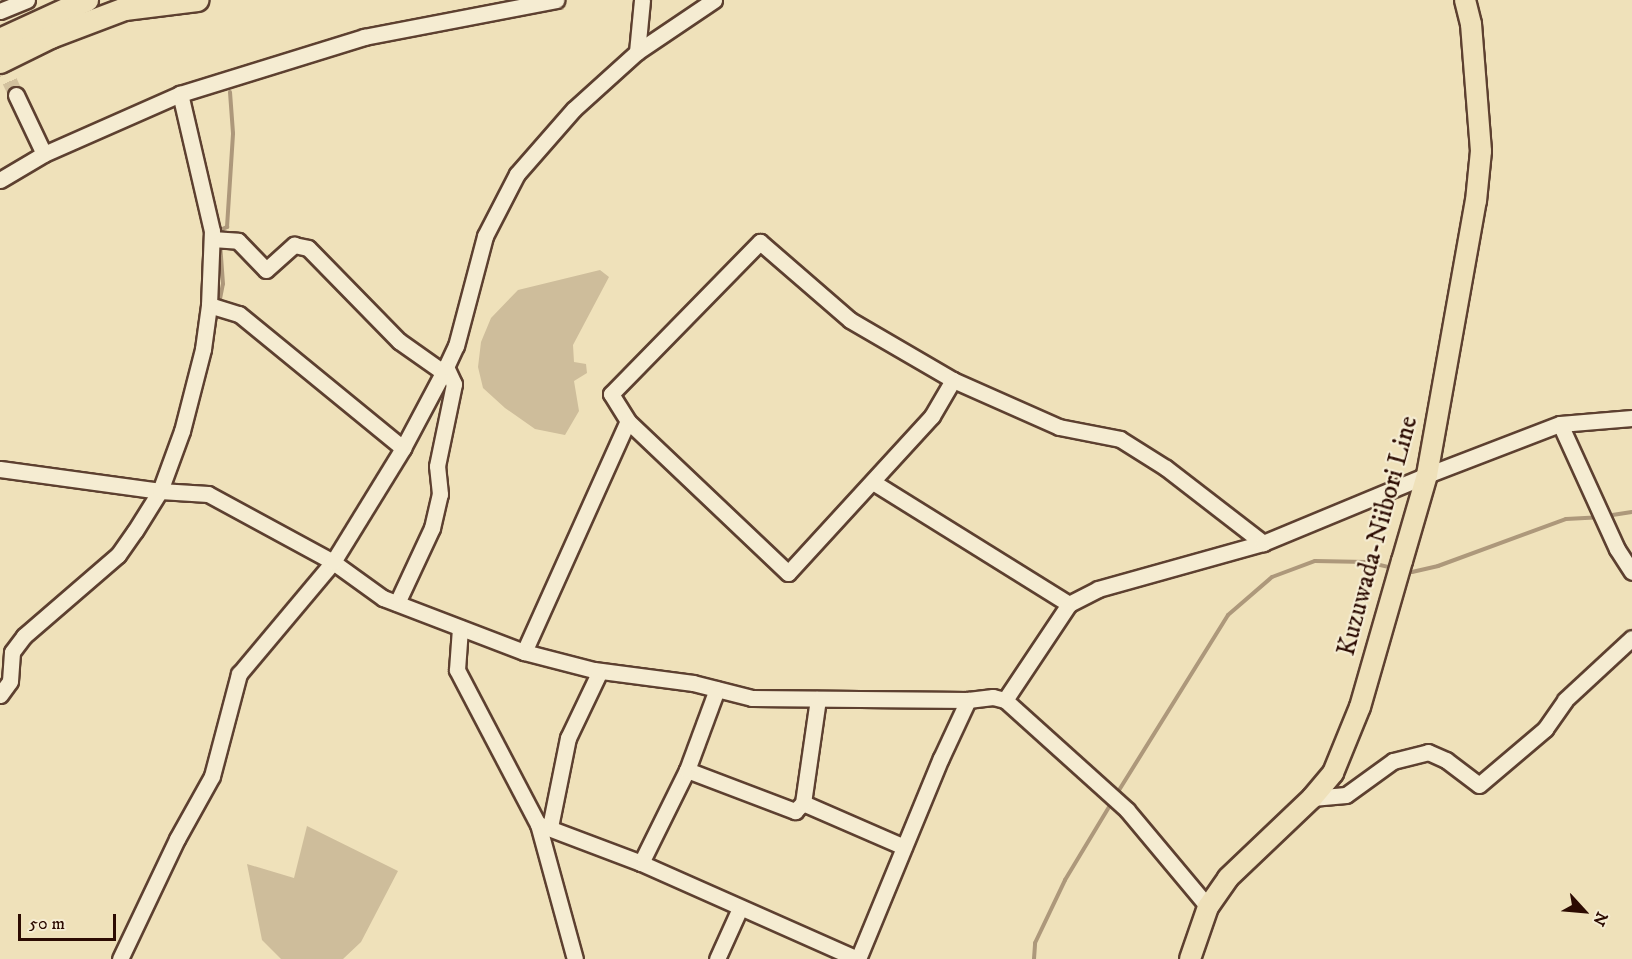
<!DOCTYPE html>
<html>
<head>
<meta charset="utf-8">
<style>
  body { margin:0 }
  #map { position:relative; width:1632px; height:959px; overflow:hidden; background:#efe1ba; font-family:"IM FELL DW Pica",serif }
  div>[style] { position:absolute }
  .green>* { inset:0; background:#cebd9b }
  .stream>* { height:4px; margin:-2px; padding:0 2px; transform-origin:2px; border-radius:2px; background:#ad987b }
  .minor-tunnel>* { height:15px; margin-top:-7.5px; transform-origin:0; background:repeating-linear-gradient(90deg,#d2c19e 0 15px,transparent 0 23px) }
  .roads { filter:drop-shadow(2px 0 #5d4030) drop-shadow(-2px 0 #5d4030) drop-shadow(0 2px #5d4030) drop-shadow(0 -2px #5d4030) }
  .minor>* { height:15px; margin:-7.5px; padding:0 7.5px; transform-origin:7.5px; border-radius:7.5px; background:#f5ecd2 }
  .major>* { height:20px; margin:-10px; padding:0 10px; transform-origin:10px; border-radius:10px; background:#efe1ba }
  .highway>* { height:22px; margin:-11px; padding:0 11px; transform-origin:11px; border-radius:11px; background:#efe1ba }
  span { translate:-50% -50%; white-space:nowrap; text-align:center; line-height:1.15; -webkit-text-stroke:4.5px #f5ecd2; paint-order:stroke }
  .street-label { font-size:26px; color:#2c0b02 }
  .north { position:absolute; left:1554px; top:881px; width:60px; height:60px; -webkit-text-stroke:4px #f5ecd2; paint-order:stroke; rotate:116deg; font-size:16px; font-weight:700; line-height:24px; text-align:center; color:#2c0b02 }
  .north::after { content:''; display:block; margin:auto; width:21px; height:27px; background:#2c0b02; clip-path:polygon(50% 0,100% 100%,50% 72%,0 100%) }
  .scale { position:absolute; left:18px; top:914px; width:98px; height:27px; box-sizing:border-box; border:3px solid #2c0b02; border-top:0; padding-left:8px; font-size:18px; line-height:21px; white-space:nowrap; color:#2c0b02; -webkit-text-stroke:4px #f5ecd2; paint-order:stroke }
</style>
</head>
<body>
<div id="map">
  <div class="green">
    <i style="clip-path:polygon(600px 270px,609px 277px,573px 345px,574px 362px,586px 364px,587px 373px,574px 381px,579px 411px,565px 435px,535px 429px,505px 408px,483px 388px,478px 367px,481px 342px,491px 318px,518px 290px)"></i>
    <i style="clip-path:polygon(307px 826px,398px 871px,361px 942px,343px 959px,281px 959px,262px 940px,247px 864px,294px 878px)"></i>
  </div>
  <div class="stream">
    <i style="left:220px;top:236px;width:6px;rotate:-90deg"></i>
    <i style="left:220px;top:230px;width:8px;rotate:-23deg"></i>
    <i style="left:227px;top:227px;width:94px;rotate:-86.3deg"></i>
    <i style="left:233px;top:133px;width:41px;rotate:-94.2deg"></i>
    <i style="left:219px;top:304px;width:20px;rotate:-79deg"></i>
    <i style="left:223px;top:284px;width:41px;rotate:-94.2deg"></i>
    <i style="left:212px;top:340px;width:28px;rotate:-80deg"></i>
    <i style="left:195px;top:409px;width:43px;rotate:-75.3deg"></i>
    <i style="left:1606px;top:516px;width:26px;rotate:-9deg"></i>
    <i style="left:1405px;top:571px;width:7px;rotate:8deg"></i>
    <i style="left:1412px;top:572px;width:27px;rotate:-13deg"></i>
    <i style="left:1438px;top:566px;width:136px;rotate:-20.2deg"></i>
    <i style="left:1566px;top:519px;width:33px;rotate:-3deg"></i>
    <i style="left:1116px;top:795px;width:212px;rotate:-58.1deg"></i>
    <i style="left:1228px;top:615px;width:58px;rotate:-40.8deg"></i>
    <i style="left:1272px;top:577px;width:46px;rotate:-20.4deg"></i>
    <i style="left:1315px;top:561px;width:52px;rotate:1.1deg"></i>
    <i style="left:1367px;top:562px;width:26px;rotate:13deg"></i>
    <i style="left:1034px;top:959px;width:16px;rotate:-86deg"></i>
    <i style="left:1035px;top:943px;width:70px;rotate:-64.5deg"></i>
    <i style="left:1065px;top:880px;width:91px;rotate:-58.9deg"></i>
  </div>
  <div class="minor-tunnel">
    <i style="left:0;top:60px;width:38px;rotate:65deg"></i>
  </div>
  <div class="roads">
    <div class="minor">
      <i style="left:0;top:11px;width:29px;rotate:-22deg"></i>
      <i style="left:637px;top:52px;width:52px;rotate:-84.5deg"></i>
      <i style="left:16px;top:95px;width:65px;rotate:64.6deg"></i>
      <i style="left:0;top:180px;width:51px;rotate:-30.6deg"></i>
      <i style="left:44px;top:154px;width:149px;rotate:-23.8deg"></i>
      <i style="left:180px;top:94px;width:193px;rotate:-17.2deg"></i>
      <i style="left:364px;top:37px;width:196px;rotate:-10.9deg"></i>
      <i style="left:212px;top:239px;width:26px;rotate:4deg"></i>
      <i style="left:238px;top:241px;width:40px;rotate:46deg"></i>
      <i style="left:266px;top:270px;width:38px;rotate:-42deg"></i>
      <i style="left:294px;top:245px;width:14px;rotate:12deg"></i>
      <i style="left:308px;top:248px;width:130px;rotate:45.6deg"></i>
      <i style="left:399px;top:341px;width:54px;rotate:35.2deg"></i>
      <i style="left:209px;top:305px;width:31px;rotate:17deg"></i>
      <i style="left:239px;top:314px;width:212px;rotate:39.3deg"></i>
      <i style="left:953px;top:380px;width:42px;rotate:120.3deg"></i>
      <i style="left:932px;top:416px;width:213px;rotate:132.5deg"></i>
      <i style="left:788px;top:573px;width:221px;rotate:-136.5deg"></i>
      <i style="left:628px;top:421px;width:32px;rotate:-122deg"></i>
      <i style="left:611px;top:394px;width:213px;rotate:-45.6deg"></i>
      <i style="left:760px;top:242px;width:119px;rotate:40.9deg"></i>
      <i style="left:850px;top:320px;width:119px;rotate:30.2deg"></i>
      <i style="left:953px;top:380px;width:116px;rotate:23.9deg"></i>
      <i style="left:1059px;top:427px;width:62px;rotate:11.1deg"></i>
      <i style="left:1120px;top:439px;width:54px;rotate:32.2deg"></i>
      <i style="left:1166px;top:468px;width:123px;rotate:37.7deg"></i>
      <i style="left:1560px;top:424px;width:137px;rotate:65.5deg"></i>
      <i style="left:1617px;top:549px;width:27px;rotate:57deg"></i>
      <i style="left:0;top:469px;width:162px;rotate:7.8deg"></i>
      <i style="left:160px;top:491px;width:48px;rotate:3.6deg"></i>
      <i style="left:208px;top:494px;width:142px;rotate:28.5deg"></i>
      <i style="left:333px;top:562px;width:62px;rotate:35.8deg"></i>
      <i style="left:383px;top:598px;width:151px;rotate:21deg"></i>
      <i style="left:524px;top:652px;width:72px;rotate:14.4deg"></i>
      <i style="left:594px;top:670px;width:100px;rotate:7.5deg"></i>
      <i style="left:693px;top:683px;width:61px;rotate:14.3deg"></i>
      <i style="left:752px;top:698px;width:216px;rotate:0.5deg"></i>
      <i style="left:968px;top:700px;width:25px;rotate:-7deg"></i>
      <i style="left:993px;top:697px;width:12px;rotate:14deg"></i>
      <i style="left:1005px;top:700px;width:164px;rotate:42deg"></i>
      <i style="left:1127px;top:810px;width:126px;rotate:50.1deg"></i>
      <i style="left:873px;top:482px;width:231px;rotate:31.9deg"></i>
      <i style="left:397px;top:603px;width:83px;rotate:-65deg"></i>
      <i style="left:432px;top:528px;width:35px;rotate:-77deg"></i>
      <i style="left:440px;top:494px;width:28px;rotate:-96deg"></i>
      <i style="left:437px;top:466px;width:84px;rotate:-78.3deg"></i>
      <i style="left:454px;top:384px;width:19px;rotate:-115deg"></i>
      <i style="left:460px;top:628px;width:42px;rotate:94.1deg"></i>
      <i style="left:457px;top:670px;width:174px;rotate:62.3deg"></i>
      <i style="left:538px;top:824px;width:140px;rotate:74.7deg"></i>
      <i style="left:524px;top:652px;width:253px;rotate:-65.8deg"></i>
      <i style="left:0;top:695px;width:17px;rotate:-54deg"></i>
      <i style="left:10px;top:681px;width:29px;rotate:-86deg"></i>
      <i style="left:12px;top:652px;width:20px;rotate:-53deg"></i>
      <i style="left:24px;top:636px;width:124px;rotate:-40.8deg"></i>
      <i style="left:118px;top:555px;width:29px;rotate:-55deg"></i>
      <i style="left:135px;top:531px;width:47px;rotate:-58deg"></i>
      <i style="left:160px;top:491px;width:64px;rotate:-69.9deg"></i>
      <i style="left:182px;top:431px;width:85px;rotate:-75.6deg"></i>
      <i style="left:203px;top:349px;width:44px;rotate:-82.2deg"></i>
      <i style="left:209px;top:305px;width:74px;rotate:-87.7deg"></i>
      <i style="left:212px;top:231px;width:141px;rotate:-103.1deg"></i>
      <i style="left:1005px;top:700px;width:115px;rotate:-56.3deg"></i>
      <i style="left:1069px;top:604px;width:33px;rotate:-27deg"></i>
      <i style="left:1098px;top:589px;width:171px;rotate:-15.6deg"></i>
      <i style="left:1263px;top:543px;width:178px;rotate:-22.5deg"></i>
      <i style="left:1427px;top:475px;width:142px;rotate:-21deg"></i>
      <i style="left:1560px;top:424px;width:72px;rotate:-4.8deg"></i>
      <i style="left:687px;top:770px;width:116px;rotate:20.8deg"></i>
      <i style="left:795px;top:811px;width:11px;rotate:-45deg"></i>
      <i style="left:803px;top:803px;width:110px;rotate:23.5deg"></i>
      <i style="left:1312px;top:798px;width:34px;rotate:-5deg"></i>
      <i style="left:1346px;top:795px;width:58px;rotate:-35.9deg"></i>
      <i style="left:1393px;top:761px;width:36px;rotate:-14deg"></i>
      <i style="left:1428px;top:752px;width:20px;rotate:24deg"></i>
      <i style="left:1446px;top:760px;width:41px;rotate:37.1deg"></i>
      <i style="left:1479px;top:785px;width:87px;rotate:-40.3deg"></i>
      <i style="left:1545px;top:729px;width:35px;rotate:-55deg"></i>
      <i style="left:1565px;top:700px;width:91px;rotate:-42.8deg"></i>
      <i style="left:803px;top:803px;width:105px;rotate:-81.8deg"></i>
      <i style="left:538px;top:824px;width:110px;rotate:20.7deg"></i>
      <i style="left:641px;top:863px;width:237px;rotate:23.9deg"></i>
      <i style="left:550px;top:827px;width:91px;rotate:-78.6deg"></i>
      <i style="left:568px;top:738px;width:74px;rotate:-64.5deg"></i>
      <i style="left:641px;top:863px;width:104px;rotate:-63.7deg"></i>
      <i style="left:687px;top:770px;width:86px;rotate:-69.7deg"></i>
      <i style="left:120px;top:959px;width:133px;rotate:-64.6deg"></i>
      <i style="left:177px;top:839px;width:72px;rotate:-60.9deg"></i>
      <i style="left:212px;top:776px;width:106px;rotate:-75.2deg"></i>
      <i style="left:239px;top:674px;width:146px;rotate:-50deg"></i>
      <i style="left:333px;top:562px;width:134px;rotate:-58.4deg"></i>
      <i style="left:403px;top:448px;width:92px;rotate:-62deg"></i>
      <i style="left:446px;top:367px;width:23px;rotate:-65deg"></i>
      <i style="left:456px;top:346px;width:114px;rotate:-75.2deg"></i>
      <i style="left:485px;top:236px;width:70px;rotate:-62.7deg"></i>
      <i style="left:517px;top:174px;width:86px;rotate:-48.8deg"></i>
      <i style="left:574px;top:109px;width:85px;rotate:-42.1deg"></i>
      <i style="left:637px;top:52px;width:93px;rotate:-34deg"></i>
      <i style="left:717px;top:959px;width:56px;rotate:-65.7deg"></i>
      <i style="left:858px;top:959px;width:217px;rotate:-67.6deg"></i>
      <i style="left:941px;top:758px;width:64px;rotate:-65deg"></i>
    </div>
    <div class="major">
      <i style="left:1190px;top:959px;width:55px;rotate:-70.9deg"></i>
      <i style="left:1208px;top:907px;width:35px;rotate:-55deg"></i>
      <i style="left:1228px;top:878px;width:116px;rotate:-43.6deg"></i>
      <i style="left:1312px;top:798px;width:33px;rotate:-50deg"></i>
      <i style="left:1333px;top:773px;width:71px;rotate:-67.8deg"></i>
      <i style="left:1360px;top:707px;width:152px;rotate:-74deg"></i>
      <i style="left:1402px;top:561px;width:90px;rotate:-73.8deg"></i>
      <i style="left:1427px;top:475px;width:278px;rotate:-79.9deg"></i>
      <i style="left:1476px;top:201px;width:50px;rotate:-84.3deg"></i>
      <i style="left:1481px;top:151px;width:127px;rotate:-94.5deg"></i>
      <i style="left:1471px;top:24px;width:25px;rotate:-104deg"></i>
    </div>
    <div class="highway">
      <i style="left:0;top:40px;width:96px;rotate:-24.7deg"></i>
      <i style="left:0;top:62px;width:57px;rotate:-26.1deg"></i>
      <i style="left:51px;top:37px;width:79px;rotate:-20.7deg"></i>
      <i style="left:125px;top:9px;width:73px;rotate:-7.1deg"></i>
    </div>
  </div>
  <div class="street-label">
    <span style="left:1378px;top:536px;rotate:-75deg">Kuzuwada-Niibori Line</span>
  </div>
  <div class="north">N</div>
  <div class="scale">50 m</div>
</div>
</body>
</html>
